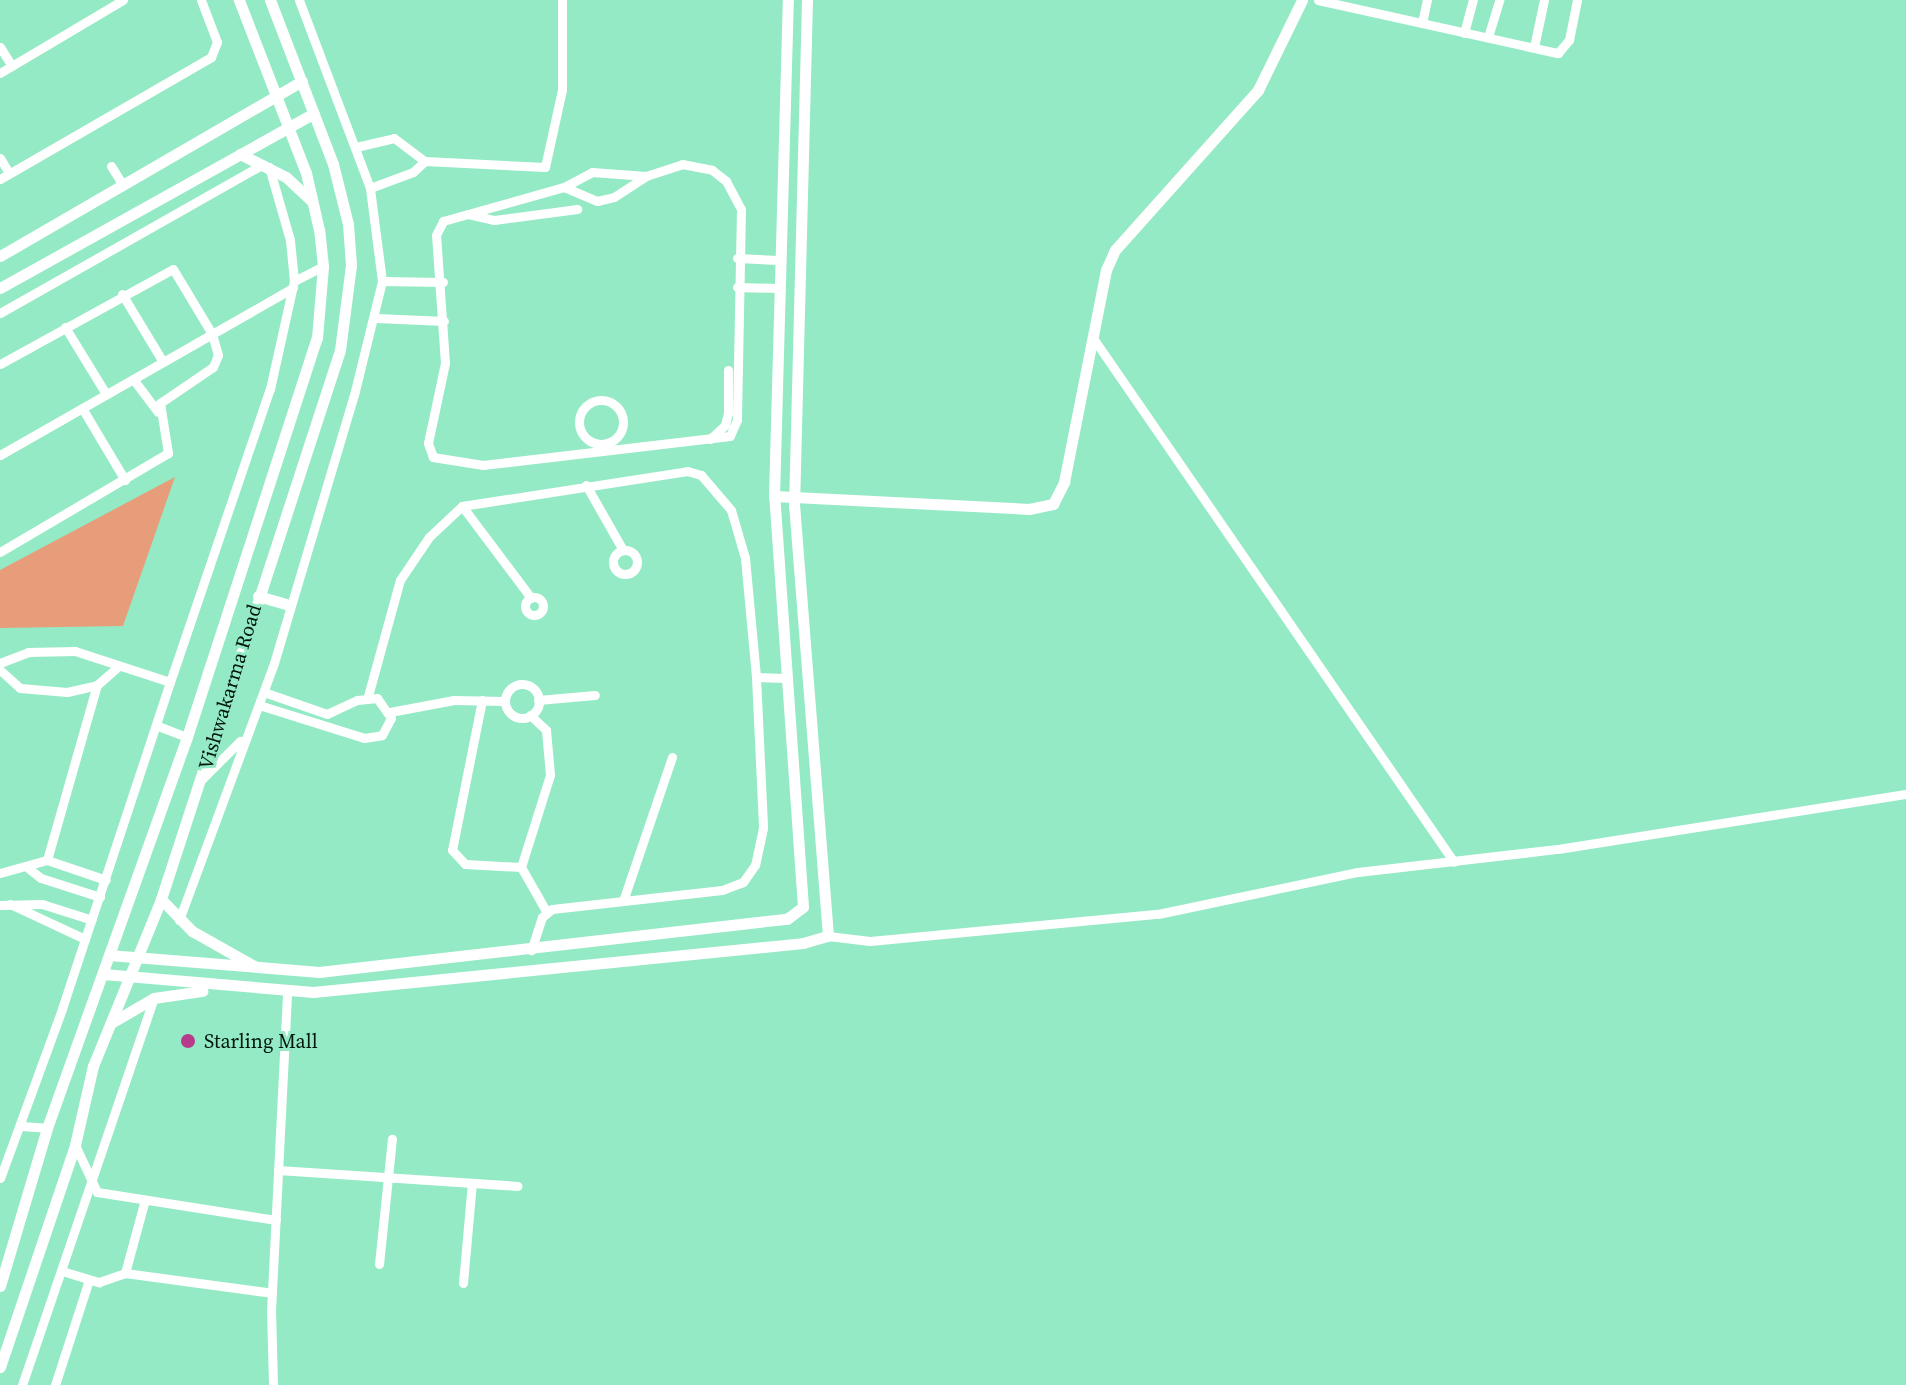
<!DOCTYPE html>
<html>
<head>
<meta charset="utf-8">
<style>
  body { margin:0 }
  #map { position:relative; width:1906px; height:1385px; overflow:hidden; background:#94eac5; font-family:"Source Serif 4",serif }
  div>[style] { position:absolute }
  .green>* { inset:0; background:#e89d7a }
  .minor>* { height:9px; margin:-4.5px; padding:0 4.5px; transform-origin:4.5px; border-radius:4.5px; background:#fff }
  .minor>.ring { margin:-4.5px; padding:0; box-sizing:content-box; background:none; border:9px solid #fff; border-radius:50% }
  .tertiary>* { height:11px; margin:-5.5px; padding:0 5.5px; transform-origin:5.5px; border-radius:5.5px; background:#fff }
  .dots>* { width:22px; height:22px; translate:-50% -50%; box-sizing:border-box; border:4px solid #94eac5; border-radius:50% }
  span { translate:-50% -50%; white-space:nowrap; text-align:center; line-height:1.15; -webkit-text-stroke:6px #94eac5; paint-order:stroke }
  .street-label { font-size:20px; color:#00160c }
  .poi-label { font-size:20px; color:#00160c }
  .left { translate:0 -50%; text-align:left }
</style>
</head>
<body>
<div id="map">
  <div class="green">
    <i style="clip-path:polygon(175px 477px,123px 626px,0 628px,0 570px)"></i>
  </div>
  <div class="minor">
    <i style="left:1318px;top:0;width:246px;rotate:12.5deg"></i>
    <i style="left:1558px;top:53px;width:17px;rotate:-50deg"></i>
    <i style="left:1569px;top:40px;width:41px;rotate:-78.7deg"></i>
    <i style="left:1422px;top:23px;width:24px;rotate:-78deg"></i>
    <i style="left:1464px;top:33px;width:34px;rotate:-75deg"></i>
    <i style="left:1488px;top:37px;width:39px;rotate:-73deg"></i>
    <i style="left:0;top:47px;width:22px;rotate:58deg"></i>
    <i style="left:1534px;top:47px;width:48px;rotate:-78deg"></i>
    <i style="left:0;top:73px;width:143px;rotate:-30.7deg"></i>
    <i style="left:356px;top:147px;width:39px;rotate:-13deg"></i>
    <i style="left:394px;top:138px;width:39px;rotate:37deg"></i>
    <i style="left:425px;top:161px;width:120px;rotate:2.9deg"></i>
    <i style="left:545px;top:167px;width:79px;rotate:-77.6deg"></i>
    <i style="left:562px;top:90px;width:90px;rotate:-90deg"></i>
    <i style="left:0;top:158px;width:17px;rotate:59deg"></i>
    <i style="left:682px;top:164px;width:31px;rotate:11deg"></i>
    <i style="left:712px;top:170px;width:18px;rotate:38deg"></i>
    <i style="left:726px;top:181px;width:32px;rotate:62deg"></i>
    <i style="left:741px;top:209px;width:211px;rotate:91.1deg"></i>
    <i style="left:737px;top:420px;width:17px;rotate:114deg"></i>
    <i style="left:730px;top:436px;width:249px;rotate:173.3deg"></i>
    <i style="left:483px;top:465px;width:51px;rotate:-170.9deg"></i>
    <i style="left:433px;top:457px;width:15px;rotate:-110deg"></i>
    <i style="left:428px;top:443px;width:82px;rotate:-78deg"></i>
    <i style="left:445px;top:363px;width:128px;rotate:-94deg"></i>
    <i style="left:436px;top:235px;width:16px;rotate:-63deg"></i>
    <i style="left:443px;top:221px;width:126px;rotate:-15.7deg"></i>
    <i style="left:564px;top:187px;width:32px;rotate:-28deg"></i>
    <i style="left:592px;top:172px;width:54px;rotate:4.2deg"></i>
    <i style="left:646px;top:176px;width:38px;rotate:-18deg"></i>
    <i style="left:111px;top:166px;width:22px;rotate:58deg"></i>
    <i style="left:0;top:179px;width:244px;rotate:-30deg"></i>
    <i style="left:211px;top:57px;width:16px;rotate:-68deg"></i>
    <i style="left:217px;top:42px;width:45px;rotate:-110.9deg"></i>
    <i style="left:564px;top:187px;width:36px;rotate:23deg"></i>
    <i style="left:597px;top:201px;width:17px;rotate:-13deg"></i>
    <i style="left:614px;top:197px;width:38px;rotate:-33deg"></i>
    <i style="left:370px;top:188px;width:46px;rotate:-20.4deg"></i>
    <i style="left:413px;top:172px;width:16px;rotate:-43deg"></i>
    <i style="left:468px;top:214px;width:27px;rotate:13deg"></i>
    <i style="left:494px;top:220px;width:84px;rotate:-7.5deg"></i>
    <i style="left:737px;top:258px;width:40px;rotate:2.9deg"></i>
    <i style="left:294px;top:281px;width:33px;rotate:-27deg"></i>
    <i style="left:382px;top:281px;width:61px;rotate:0.9deg"></i>
    <i style="left:737px;top:287px;width:40px;rotate:1.4deg"></i>
    <i style="left:122px;top:294px;width:79px;rotate:58.9deg"></i>
    <i style="left:0;top:313px;width:302px;rotate:-29.5deg"></i>
    <i style="left:376px;top:318px;width:68px;rotate:2.5deg"></i>
    <i style="left:65px;top:327px;width:79px;rotate:58.5deg"></i>
    <i style="left:1093px;top:338px;width:636px;rotate:55.44deg"></i>
    <i style="left:0;top:364px;width:197px;rotate:-28.8deg"></i>
    <i style="left:173px;top:269px;width:76px;rotate:59deg"></i>
    <i style="left:212px;top:334px;width:22px;rotate:74deg"></i>
    <i style="left:218px;top:355px;width:13px;rotate:113deg"></i>
    <i style="left:213px;top:367px;width:64px;rotate:145.8deg"></i>
    <i style="left:160px;top:403px;width:51px;rotate:80.9deg"></i>
    <i style="left:168px;top:453px;width:195px;rotate:149.5deg"></i>
    <i style="left:133px;top:379px;width:41px;rotate:52.9deg"></i>
    <i class="ring" style="left:579px;top:400px;width:35px;height:35px"></i>
    <i style="left:82px;top:408px;width:84px;rotate:59.2deg"></i>
    <i style="left:710px;top:439px;width:21px;rotate:-43deg"></i>
    <i style="left:725px;top:425px;width:12px;rotate:-76deg"></i>
    <i style="left:728px;top:413px;width:43px;rotate:-90deg"></i>
    <i style="left:0;top:455px;width:337px;rotate:-29.7deg"></i>
    <i style="left:586px;top:485px;width:75px;rotate:60.4deg"></i>
    <i style="left:462px;top:506px;width:115px;rotate:53.1deg"></i>
    <i class="ring" style="left:613px;top:550px;width:15px;height:15px"></i>
    <i class="ring" style="left:525px;top:597px;width:9px;height:9px"></i>
    <i style="left:0;top:663px;width:30px;rotate:-21deg"></i>
    <i style="left:28px;top:652px;width:47px;rotate:-1.2deg"></i>
    <i style="left:75px;top:651px;width:100px;rotate:18.1deg"></i>
    <i style="left:170px;top:682px;width:344px;rotate:108.3deg"></i>
    <i style="left:62px;top:1009px;width:180px;rotate:110.1deg"></i>
    <i style="left:0;top:670px;width:27px;rotate:42deg"></i>
    <i style="left:20px;top:688px;width:47px;rotate:4.9deg"></i>
    <i style="left:67px;top:692px;width:31px;rotate:-13deg"></i>
    <i style="left:97px;top:685px;width:29px;rotate:-41deg"></i>
    <i style="left:756px;top:677px;width:30px;rotate:2deg"></i>
    <i style="left:170px;top:682px;width:310px;rotate:-71.2deg"></i>
    <i style="left:270px;top:389px;width:111px;rotate:-77.5deg"></i>
    <i style="left:294px;top:281px;width:41px;rotate:-95.6deg"></i>
    <i style="left:290px;top:240px;width:76px;rotate:-106deg"></i>
    <i class="ring" style="left:505px;top:684px;width:25px;height:25px"></i>
    <i style="left:368px;top:696px;width:120px;rotate:-74.6deg"></i>
    <i style="left:400px;top:580px;width:52px;rotate:-56deg"></i>
    <i style="left:429px;top:537px;width:45px;rotate:-43.2deg"></i>
    <i style="left:462px;top:506px;width:228px;rotate:-8.8deg"></i>
    <i style="left:687px;top:471px;width:15px;rotate:16deg"></i>
    <i style="left:701px;top:475px;width:46px;rotate:49.4deg"></i>
    <i style="left:731px;top:510px;width:50px;rotate:73.7deg"></i>
    <i style="left:745px;top:558px;width:120px;rotate:84.7deg"></i>
    <i style="left:756px;top:677px;width:151px;rotate:87.3deg"></i>
    <i style="left:763px;top:828px;width:38px;rotate:102deg"></i>
    <i style="left:755px;top:865px;width:21px;rotate:125deg"></i>
    <i style="left:743px;top:882px;width:22px;rotate:159deg"></i>
    <i style="left:722px;top:890px;width:171px;rotate:173.6deg"></i>
    <i style="left:552px;top:909px;width:13px;rotate:141deg"></i>
    <i style="left:542px;top:917px;width:35px;rotate:108deg"></i>
    <i style="left:482px;top:700px;width:153px;rotate:101.3deg"></i>
    <i style="left:452px;top:850px;width:19px;rotate:47deg"></i>
    <i style="left:465px;top:864px;width:56px;rotate:3.1deg"></i>
    <i style="left:538px;top:700px;width:57px;rotate:-5deg"></i>
    <i style="left:259px;top:705px;width:110px;rotate:17.4deg"></i>
    <i style="left:364px;top:738px;width:18px;rotate:-9deg"></i>
    <i style="left:382px;top:735px;width:19px;rotate:-62deg"></i>
    <i style="left:391px;top:718px;width:24px;rotate:-125deg"></i>
    <i style="left:377px;top:698px;width:20px;rotate:174deg"></i>
    <i style="left:357px;top:700px;width:33px;rotate:155deg"></i>
    <i style="left:327px;top:714px;width:67px;rotate:-160.8deg"></i>
    <i style="left:390px;top:712px;width:65px;rotate:-10.6deg"></i>
    <i style="left:454px;top:700px;width:50px;rotate:1.1deg"></i>
    <i style="left:530px;top:715px;width:22px;rotate:43deg"></i>
    <i style="left:546px;top:730px;width:45px;rotate:84.9deg"></i>
    <i style="left:550px;top:775px;width:96px;rotate:107.5deg"></i>
    <i style="left:521px;top:867px;width:51px;rotate:60.4deg"></i>
    <i style="left:158px;top:726px;width:31px;rotate:21deg"></i>
    <i style="left:200px;top:781px;width:57px;rotate:-45deg"></i>
    <i style="left:47px;top:860px;width:182px;rotate:-74.1deg"></i>
    <i style="left:28px;top:868px;width:16px;rotate:38deg"></i>
    <i style="left:41px;top:878px;width:62px;rotate:17.9deg"></i>
    <i style="left:0;top:873px;width:49px;rotate:-15.5deg"></i>
    <i style="left:47px;top:860px;width:62px;rotate:18.7deg"></i>
    <i style="left:623px;top:901px;width:152px;rotate:-71.2deg"></i>
    <i style="left:10px;top:904px;width:83px;rotate:25deg"></i>
    <i style="left:0;top:905px;width:42px;rotate:-1.4deg"></i>
    <i style="left:42px;top:904px;width:52px;rotate:17.7deg"></i>
    <i style="left:179px;top:920px;width:274px;rotate:-69.7deg"></i>
    <i style="left:274px;top:663px;width:284px;rotate:-73.4deg"></i>
    <i style="left:355px;top:391px;width:113px;rotate:-76.2deg"></i>
    <i style="left:382px;top:281px;width:94px;rotate:-97.4deg"></i>
    <i style="left:370px;top:188px;width:201px;rotate:-110.7deg"></i>
    <i style="left:828px;top:936px;width:42px;rotate:6.8deg"></i>
    <i style="left:870px;top:941px;width:289px;rotate:-5.4deg"></i>
    <i style="left:1158px;top:914px;width:204px;rotate:-11.9deg"></i>
    <i style="left:1358px;top:872px;width:201px;rotate:-6.6deg"></i>
    <i style="left:1558px;top:849px;width:352px;rotate:-9deg"></i>
    <i style="left:21px;top:1126px;width:26px;rotate:4deg"></i>
    <i style="left:75px;top:1145px;width:52px;rotate:64.9deg"></i>
    <i style="left:97px;top:1192px;width:181px;rotate:8.9deg"></i>
    <i style="left:278px;top:1170px;width:240px;rotate:3.8deg"></i>
    <i style="left:379px;top:1264px;width:126px;rotate:-84.1deg"></i>
    <i style="left:62px;top:1271px;width:39px;rotate:17deg"></i>
    <i style="left:99px;top:1282px;width:28px;rotate:-19deg"></i>
    <i style="left:125px;top:1273px;width:148px;rotate:7.7deg"></i>
    <i style="left:125px;top:1273px;width:73px;rotate:-74.8deg"></i>
    <i style="left:463px;top:1283px;width:100px;rotate:-84.9deg"></i>
    <i style="left:22px;top:1385px;width:409px;rotate:-71.2deg"></i>
    <i style="left:55px;top:1385px;width:110px;rotate:-72.1deg"></i>
    <i style="left:273px;top:1385px;width:74px;rotate:-91.5deg"></i>
    <i style="left:271px;top:1311px;width:318px;rotate:-87.1deg"></i>
  </div>
  <div class="tertiary">
    <i style="left:240px;top:154px;width:51px;rotate:26.6deg"></i>
    <i style="left:286px;top:177px;width:34px;rotate:43deg"></i>
    <i style="left:0;top:256px;width:349px;rotate:-30.1deg"></i>
    <i style="left:0;top:288px;width:359px;rotate:-29.1deg"></i>
    <i style="left:774px;top:496px;width:255px;rotate:2.9deg"></i>
    <i style="left:1029px;top:509px;width:25px;rotate:-12deg"></i>
    <i style="left:1053px;top:504px;width:25px;rotate:-63deg"></i>
    <i style="left:1064px;top:482px;width:216px;rotate:-78.8deg"></i>
    <i style="left:1106px;top:270px;width:22px;rotate:-66deg"></i>
    <i style="left:1115px;top:250px;width:215px;rotate:-48.2deg"></i>
    <i style="left:1258px;top:90px;width:100px;rotate:-63.9deg"></i>
    <i style="left:258px;top:596px;width:33px;rotate:16deg"></i>
    <i style="left:161px;top:899px;width:45px;rotate:45.9deg"></i>
    <i style="left:192px;top:931px;width:71px;rotate:29.4deg"></i>
    <i style="left:109px;top:955px;width:211px;rotate:4.6deg"></i>
    <i style="left:319px;top:972px;width:471px;rotate:-6.5deg"></i>
    <i style="left:787px;top:919px;width:20px;rotate:-37deg"></i>
    <i style="left:803px;top:907px;width:412px;rotate:-94deg"></i>
    <i style="left:774px;top:496px;width:496px;rotate:-88.4deg"></i>
    <i style="left:103px;top:974px;width:211px;rotate:4.9deg"></i>
    <i style="left:313px;top:992px;width:492px;rotate:-5.7deg"></i>
    <i style="left:803px;top:943px;width:26px;rotate:-16deg"></i>
    <i style="left:828px;top:936px;width:430px;rotate:-94.5deg"></i>
    <i style="left:794px;top:507px;width:507px;rotate:-88.53deg"></i>
    <i style="left:111px;top:1023px;width:50px;rotate:-30.2deg"></i>
    <i style="left:154px;top:998px;width:49px;rotate:-8.3deg"></i>
    <i style="left:0;top:1286px;width:165px;rotate:-73.4deg"></i>
    <i style="left:47px;top:1128px;width:415px;rotate:-70.3deg"></i>
    <i style="left:187px;top:737px;width:420px;rotate:-72deg"></i>
    <i style="left:317px;top:338px;width:72px;rotate:-85.2deg"></i>
    <i style="left:323px;top:266px;width:36px;rotate:-96deg"></i>
    <i style="left:319px;top:230px;width:58px;rotate:-102.8deg"></i>
    <i style="left:306px;top:173px;width:186px;rotate:-111.2deg"></i>
    <i style="left:0;top:1367px;width:234px;rotate:-71.3deg"></i>
    <i style="left:75px;top:1145px;width:81px;rotate:-77.2deg"></i>
    <i style="left:93px;top:1066px;width:180px;rotate:-67.8deg"></i>
    <i style="left:161px;top:899px;width:577px;rotate:-71.94deg"></i>
    <i style="left:340px;top:350px;width:86px;rotate:-82.6deg"></i>
    <i style="left:351px;top:265px;width:41px;rotate:-94.2deg"></i>
    <i style="left:348px;top:224px;width:62px;rotate:-104deg"></i>
    <i style="left:333px;top:164px;width:176px;rotate:-111deg"></i>
  </div>
  <div class="dots">
    <i style="left:188px;top:1041px;background:#b73b8b"></i>
  </div>
  <div class="street-label">
    <span style="left:230px;top:687px;rotate:-73deg">Vishwakarma Road</span>
  </div>
  <div class="poi-label">
    <span class="left" style="left:204px;top:1041px">Starling Mall</span>
  </div>
</div>
</body>
</html>
